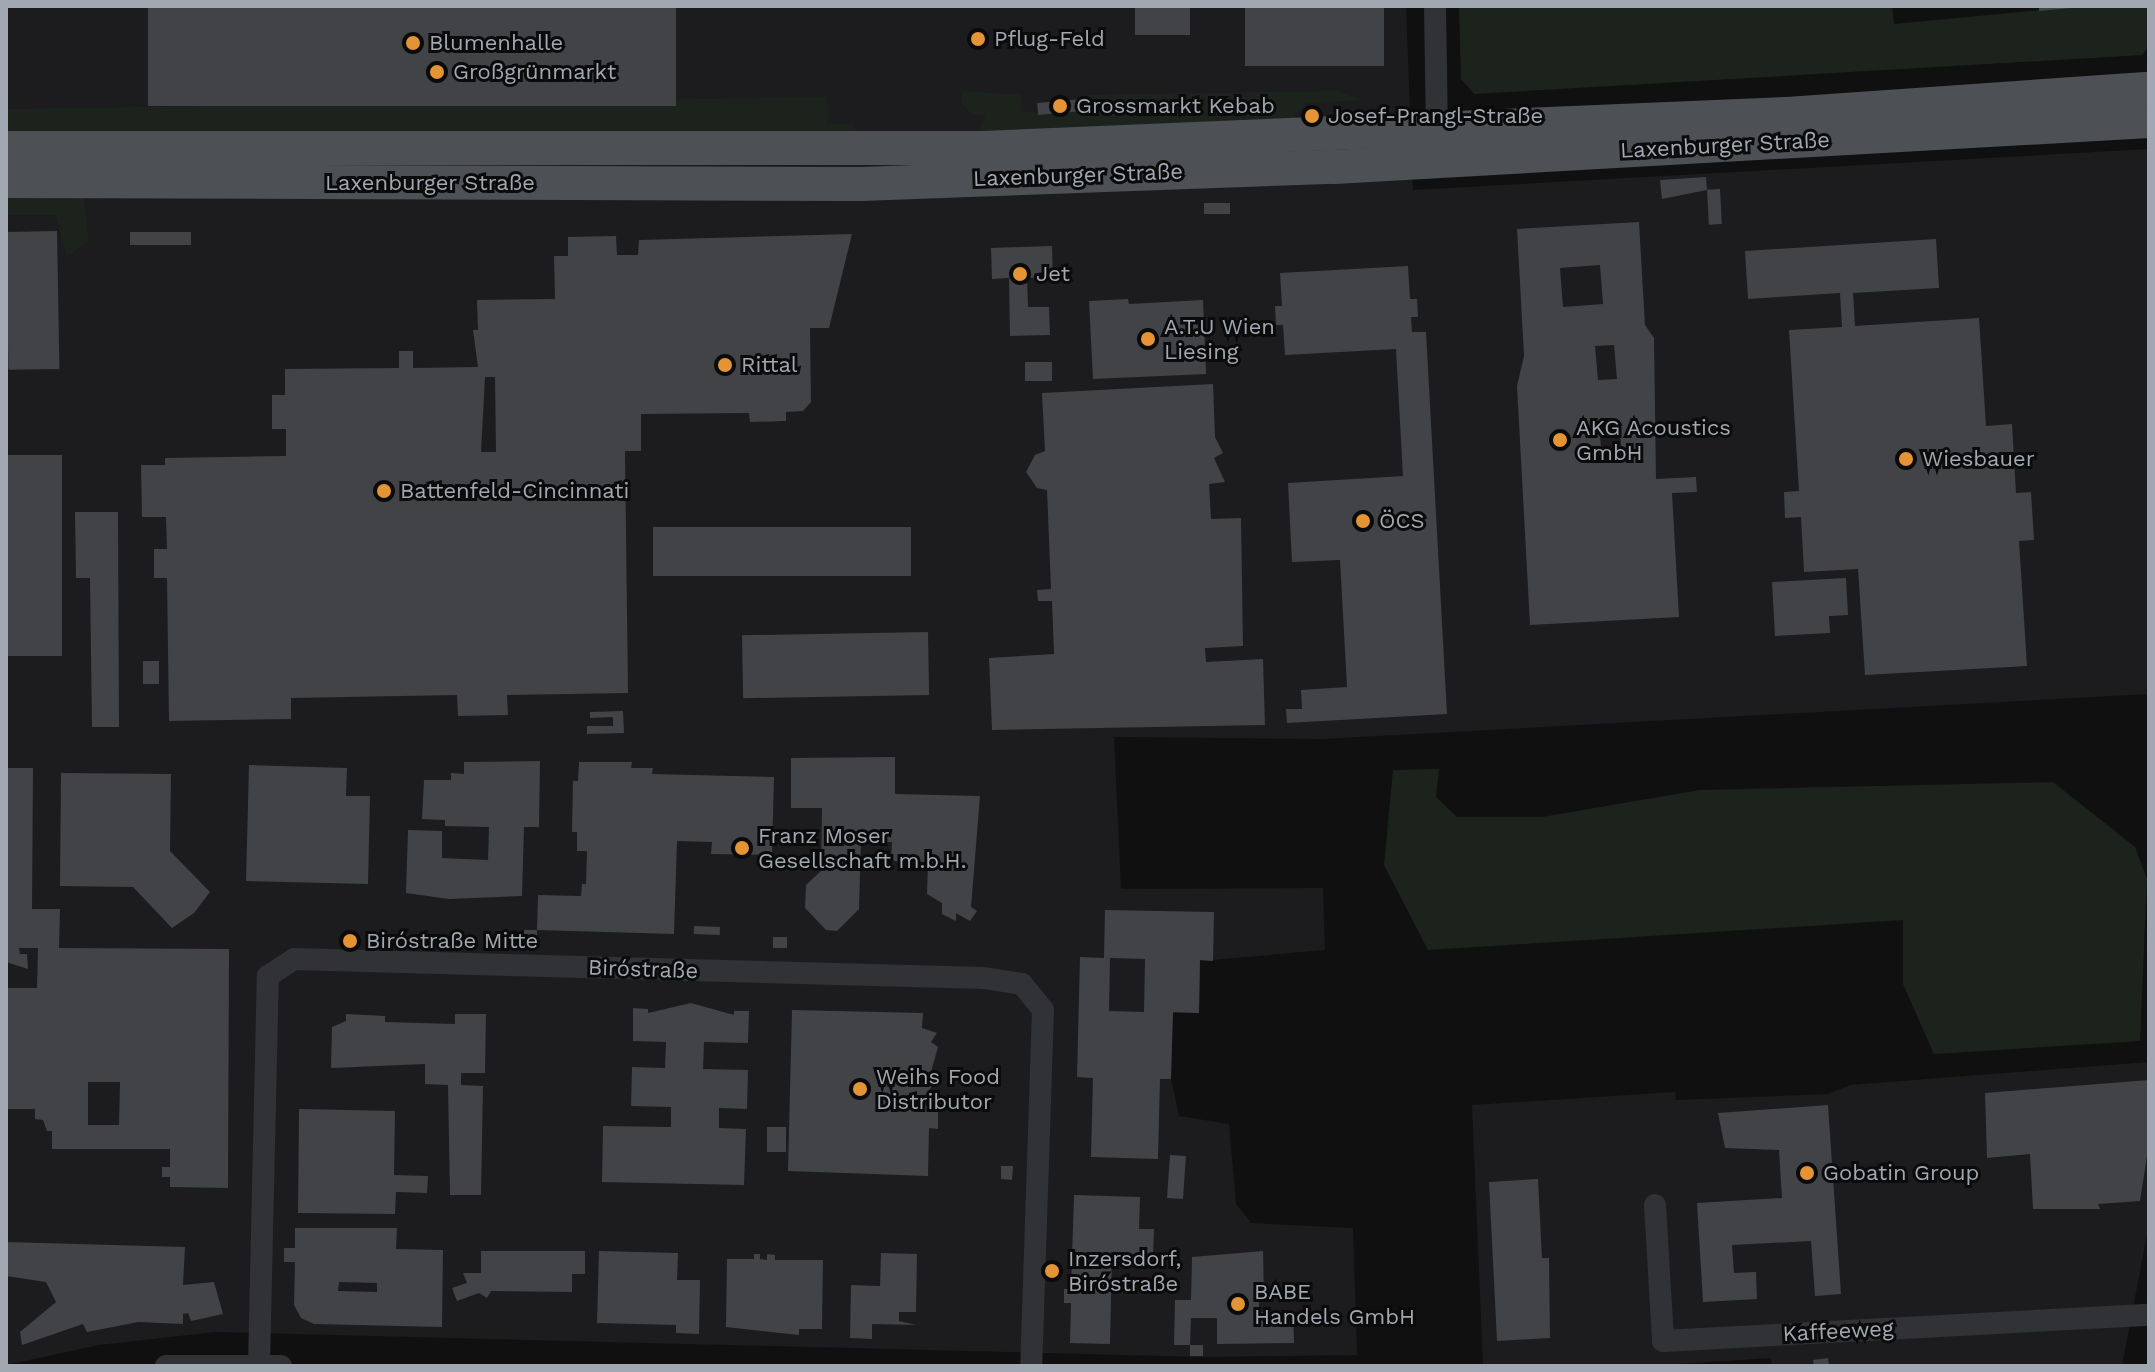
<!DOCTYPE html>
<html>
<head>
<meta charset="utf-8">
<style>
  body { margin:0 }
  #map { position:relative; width:2155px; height:1372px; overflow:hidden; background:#101011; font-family:"Work Sans",sans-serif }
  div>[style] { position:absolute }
  .built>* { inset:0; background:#1c1c1e }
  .green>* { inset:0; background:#1c231d }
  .building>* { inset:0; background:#414347; transform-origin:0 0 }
  .minor>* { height:22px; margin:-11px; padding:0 11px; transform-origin:11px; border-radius:11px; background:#313236 }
  .primary>* { height:34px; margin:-17px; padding:0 17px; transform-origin:17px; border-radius:17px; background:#4d5054 }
  .dots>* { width:22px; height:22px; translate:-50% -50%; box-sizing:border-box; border:4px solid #0b0b0c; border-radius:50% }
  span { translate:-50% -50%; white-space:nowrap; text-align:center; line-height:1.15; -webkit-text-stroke:6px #0b0b0c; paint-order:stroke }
  .poi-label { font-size:22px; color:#a2a8b1 }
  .left { translate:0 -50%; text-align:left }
  .street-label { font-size:22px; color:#a2a8b1 }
  .frame { position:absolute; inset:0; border:8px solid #a2a8b1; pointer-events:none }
</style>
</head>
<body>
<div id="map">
  <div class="built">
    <i style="clip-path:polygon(6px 6px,1406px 6px,1413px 190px,2149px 149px,2149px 694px,1322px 739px,1114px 737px,1121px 889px,1323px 888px,1325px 950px,1200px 961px,1199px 1013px,1173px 1013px,1171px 1079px,1179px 1116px,1229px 1124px,1236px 1204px,1251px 1223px,1353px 1228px,1357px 1355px,1203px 1357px,215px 1332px,99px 1345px,6px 1365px)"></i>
    <i style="clip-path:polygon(2149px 1062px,2149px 1224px,2122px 1366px,1772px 1366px,1771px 1358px,1649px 1366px,1483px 1366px,1472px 1105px,1675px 1092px,1676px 1100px,1828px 1094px,1850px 1085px)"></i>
  </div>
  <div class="green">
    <i style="clip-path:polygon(1459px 6px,1892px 6px,1894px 24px,2084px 6px,2149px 6px,2149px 46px,2142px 55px,1474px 94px,1461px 79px)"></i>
    <i style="clip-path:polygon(962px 91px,1021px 95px,1022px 111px,1037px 113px,1082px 111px,1085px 95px,1338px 91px,1361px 100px,1306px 103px,1292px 119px,977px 131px,986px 116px,972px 114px,962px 105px)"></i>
    <i style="clip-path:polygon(827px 97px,827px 123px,852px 124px,857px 132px,6px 131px,6px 109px)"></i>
    <i style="clip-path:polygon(83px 192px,89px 241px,73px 253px,66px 255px,56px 215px,6px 215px,6px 193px)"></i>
    <i style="clip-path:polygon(1439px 769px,1436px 797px,1457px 817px,1542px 817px,1700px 790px,2053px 782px,2135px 847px,2147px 879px,2140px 1041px,1934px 1054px,1903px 984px,1903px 920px,1428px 950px,1384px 865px,1393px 770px)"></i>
  </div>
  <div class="building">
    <i style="left:148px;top:6px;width:528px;height:100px"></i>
    <i style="left:1135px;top:6px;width:55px;height:29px"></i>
    <i style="left:1245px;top:6px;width:139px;height:60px"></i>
    <i style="clip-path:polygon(2039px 6px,2072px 6px,2072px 8px,2039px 11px)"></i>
    <i style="left:1082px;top:99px;width:12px;height:45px;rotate:85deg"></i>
    <i style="clip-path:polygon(1706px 177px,1707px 190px,1662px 199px,1660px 180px)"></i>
    <i style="left:1720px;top:189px;width:35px;height:13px;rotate:87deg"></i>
    <i style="left:1230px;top:203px;width:11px;height:26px;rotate:90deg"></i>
    <i style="clip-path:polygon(evenodd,1639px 222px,1645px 325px,1654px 338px,1656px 479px,1696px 477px,1697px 492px,1672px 493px,1679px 617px,1530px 625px,1517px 386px,1524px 356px,1517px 229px,1639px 222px,1600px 265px,1603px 304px,1563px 307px,1560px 268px,1600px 265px,1639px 222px,1614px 345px,1617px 379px,1598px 380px,1595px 346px,1614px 345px,1639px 222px,1619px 420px,1622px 459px,1602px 460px,1599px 422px,1619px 420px)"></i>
    <i style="left:57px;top:231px;width:138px;height:51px;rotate:89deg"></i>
    <i style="left:130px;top:232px;width:61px;height:13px"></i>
    <i style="clip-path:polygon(evenodd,852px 234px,829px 328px,810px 328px,811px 402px,803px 411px,786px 412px,786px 421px,750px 422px,749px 413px,641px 414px,641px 451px,625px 451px,628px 693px,507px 695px,508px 715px,458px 716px,457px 695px,291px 698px,291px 719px,169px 721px,167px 578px,154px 578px,154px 549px,167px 549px,166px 517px,142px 517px,141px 465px,165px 465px,165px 458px,286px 456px,286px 429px,272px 429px,272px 395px,285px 395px,285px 369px,399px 368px,399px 351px,413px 351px,413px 368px,478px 367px,473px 330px,478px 330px,477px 300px,555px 299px,554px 256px,568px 256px,568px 237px,616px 236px,617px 255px,638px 255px,639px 240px,852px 234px,485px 377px,495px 377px,496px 452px,481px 452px,485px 377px)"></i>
    <i style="clip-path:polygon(1936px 239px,1939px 288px,1853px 293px,1855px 326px,1979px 318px,1986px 426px,2012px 424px,2016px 493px,2031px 492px,2034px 540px,2019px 541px,2027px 666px,1865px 675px,1858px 569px,1804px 572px,1801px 517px,1785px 518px,1784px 492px,1799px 491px,1789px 330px,1842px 327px,1840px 293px,1748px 299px,1745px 251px)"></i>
    <i style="clip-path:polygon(1052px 246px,1053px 277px,1027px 278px,1028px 307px,1049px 307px,1050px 335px,1010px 336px,1009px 278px,992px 279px,991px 248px)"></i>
    <i style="clip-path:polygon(1408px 266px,1410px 299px,1417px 299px,1418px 317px,1411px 317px,1412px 332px,1426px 332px,1447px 714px,1287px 723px,1286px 709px,1302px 709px,1301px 690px,1347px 687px,1340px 560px,1292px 562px,1288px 483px,1403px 476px,1396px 349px,1285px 355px,1283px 325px,1276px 325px,1275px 306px,1282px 306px,1280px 273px)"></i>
    <i style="clip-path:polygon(1128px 299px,1129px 304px,1203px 300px,1206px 374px,1093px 379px,1089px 301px)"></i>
    <i style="left:1052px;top:362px;width:19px;height:27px;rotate:90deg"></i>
    <i style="clip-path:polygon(1213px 384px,1215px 437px,1223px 453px,1214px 458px,1225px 482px,1209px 484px,1211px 519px,1241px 518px,1243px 646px,1205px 648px,1206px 662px,1263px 659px,1265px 725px,992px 730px,989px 658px,1054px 654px,1052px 601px,1038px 601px,1037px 590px,1051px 589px,1047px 490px,1037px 488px,1026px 472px,1035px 455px,1045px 451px,1042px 393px)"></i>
    <i style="left:6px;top:455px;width:56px;height:201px"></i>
    <i style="clip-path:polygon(75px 512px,118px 512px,119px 727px,92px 727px,90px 578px,76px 578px)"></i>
    <i style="left:911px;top:527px;width:49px;height:258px;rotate:90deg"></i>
    <i style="clip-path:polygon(1846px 578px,1848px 615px,1829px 616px,1830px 633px,1775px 636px,1772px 582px)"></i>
    <i style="left:928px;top:632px;width:63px;height:186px;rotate:89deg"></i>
    <i style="left:159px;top:661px;width:23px;height:16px;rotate:90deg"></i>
    <i style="clip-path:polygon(623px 711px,624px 733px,587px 734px,587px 726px,613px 726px,613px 717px,590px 718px,590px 712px)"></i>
    <i style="clip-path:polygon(895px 757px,895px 794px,980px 796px,971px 907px,977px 911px,970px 921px,956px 913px,956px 921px,942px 914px,942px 903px,927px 894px,928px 862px,891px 861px,892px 842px,861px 842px,859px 909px,837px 931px,826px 930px,805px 908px,806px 885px,821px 871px,822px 808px,791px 808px,791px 758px)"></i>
    <i style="clip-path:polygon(540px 761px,539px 827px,524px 827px,522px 896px,449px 899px,406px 893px,408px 830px,442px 831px,442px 858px,488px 860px,489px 827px,445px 826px,445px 820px,422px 819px,424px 780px,451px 780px,451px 773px,464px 774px,464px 762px)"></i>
    <i style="clip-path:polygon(579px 762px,632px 762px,631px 768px,653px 768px,652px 774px,774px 777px,772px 855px,711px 854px,712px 842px,677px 841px,674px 934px,537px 930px,538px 895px,581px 896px,582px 884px,586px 884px,587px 851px,577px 851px,577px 832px,572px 832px,573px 781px,578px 781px)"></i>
    <i style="clip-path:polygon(249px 765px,347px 768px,346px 796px,370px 796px,368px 884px,246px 881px)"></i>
    <i style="clip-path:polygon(evenodd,6px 768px,33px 768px,32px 909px,60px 909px,59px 948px,229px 949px,228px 1188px,170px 1187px,170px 1177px,162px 1177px,162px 1167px,170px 1167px,170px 1149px,52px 1149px,52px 1131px,47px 1131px,43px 1120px,35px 1119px,35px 1109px,6px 1109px,6px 988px,37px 988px,38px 948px,19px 948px,20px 954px,27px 954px,28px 969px,6px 962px,6px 768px,88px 1082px,120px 1082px,119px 1125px,88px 1125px,88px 1082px)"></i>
    <i style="clip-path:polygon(61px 773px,171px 774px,170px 851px,210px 892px,194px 913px,172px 928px,133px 887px,60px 886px)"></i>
    <i style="clip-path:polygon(evenodd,1105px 910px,1214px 912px,1213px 961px,1200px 960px,1199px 1013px,1173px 1012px,1171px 1079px,1160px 1079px,1158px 1159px,1091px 1157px,1093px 1078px,1077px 1077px,1080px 957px,1104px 958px,1105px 910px,1110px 958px,1145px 959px,1144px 1012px,1109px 1011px,1110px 958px)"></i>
    <i style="left:694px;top:926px;width:26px;height:8px;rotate:2deg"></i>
    <i style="left:524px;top:930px;width:13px;height:12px"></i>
    <i style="left:773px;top:937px;width:14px;height:11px"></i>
    <i style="clip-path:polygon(691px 1003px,734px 1015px,734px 1011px,749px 1011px,748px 1043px,704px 1042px,703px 1069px,748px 1070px,747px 1109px,719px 1108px,719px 1128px,746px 1129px,744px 1185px,602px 1182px,603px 1126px,671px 1127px,671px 1107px,631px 1106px,632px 1067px,665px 1068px,666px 1042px,633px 1041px,633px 1008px,648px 1009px,648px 1013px)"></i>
    <i style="clip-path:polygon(792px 1010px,923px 1013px,922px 1028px,937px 1033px,931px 1042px,938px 1047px,931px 1072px,937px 1077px,921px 1104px,938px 1109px,938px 1129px,929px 1128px,928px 1176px,788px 1171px)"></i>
    <i style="clip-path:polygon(346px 1014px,385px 1016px,385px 1022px,455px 1024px,455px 1014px,486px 1014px,485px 1073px,461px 1073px,461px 1085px,483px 1086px,481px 1195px,450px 1195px,448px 1085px,425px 1084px,425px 1064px,331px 1068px,332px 1027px,346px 1021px)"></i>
    <i style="clip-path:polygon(2149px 1080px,2149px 1143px,2140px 1201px,2098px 1204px,2100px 1209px,2033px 1209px,2030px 1154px,1987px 1158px,1985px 1093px)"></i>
    <i style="clip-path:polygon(1828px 1105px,1841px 1294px,1815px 1296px,1811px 1241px,1732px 1245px,1734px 1273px,1756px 1272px,1757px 1299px,1703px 1302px,1697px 1203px,1782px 1198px,1779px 1150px,1725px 1148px,1718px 1113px)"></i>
    <i style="clip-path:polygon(299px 1109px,395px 1111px,394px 1175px,428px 1176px,427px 1193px,396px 1192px,395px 1214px,298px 1213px)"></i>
    <i style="left:767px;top:1127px;width:19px;height:25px"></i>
    <i style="left:1170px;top:1155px;width:16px;height:43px;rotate:4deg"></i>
    <i style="clip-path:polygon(1001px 1166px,1013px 1166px,1012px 1180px,1001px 1179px)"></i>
    <i style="clip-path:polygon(1538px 1179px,1542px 1258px,1549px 1258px,1550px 1338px,1497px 1341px,1489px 1182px)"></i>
    <i style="clip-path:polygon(1074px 1195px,1140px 1197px,1139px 1229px,1154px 1229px,1153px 1256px,1112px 1254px,1110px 1344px,1070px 1343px,1071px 1303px,1064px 1303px,1064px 1289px,1071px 1289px)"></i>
    <i style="clip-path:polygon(evenodd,295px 1228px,397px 1228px,396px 1249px,443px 1250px,442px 1327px,314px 1324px,301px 1318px,294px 1305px,295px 1262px,284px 1262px,284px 1248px,295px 1248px,295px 1228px,339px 1282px,377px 1283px,377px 1292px,338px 1291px,339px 1282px)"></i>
    <i style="clip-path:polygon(6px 1242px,185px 1247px,183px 1285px,214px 1282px,223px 1314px,191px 1321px,188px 1313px,183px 1314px,183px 1324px,138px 1322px,87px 1332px,83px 1324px,22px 1345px,20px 1332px,56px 1302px,46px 1282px,6px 1276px)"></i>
    <i style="clip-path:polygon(481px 1251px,585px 1251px,585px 1274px,572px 1274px,572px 1292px,491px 1291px,487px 1298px,479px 1293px,457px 1301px,452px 1288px,467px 1283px,463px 1273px,481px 1273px)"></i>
    <i style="clip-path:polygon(599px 1251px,678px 1253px,677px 1280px,700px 1280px,699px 1334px,676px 1333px,676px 1325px,597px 1323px)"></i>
    <i style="clip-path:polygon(1263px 1251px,1264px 1297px,1259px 1297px,1259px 1312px,1293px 1311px,1294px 1343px,1217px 1344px,1217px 1318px,1191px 1318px,1190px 1345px,1174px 1345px,1175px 1300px,1191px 1300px,1192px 1257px)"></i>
    <i style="clip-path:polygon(881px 1253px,917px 1254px,916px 1312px,899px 1312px,899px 1321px,916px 1325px,872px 1324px,872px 1339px,850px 1338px,851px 1285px,880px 1286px)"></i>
    <i style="clip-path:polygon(754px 1254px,760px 1254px,760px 1259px,767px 1260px,767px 1254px,775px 1255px,775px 1260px,823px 1260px,822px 1329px,799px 1329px,799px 1335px,726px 1327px,727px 1259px,754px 1259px)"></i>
    <i style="left:1190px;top:1345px;width:13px;height:11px"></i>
    <i style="left:1828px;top:1358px;width:7px;height:15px;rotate:82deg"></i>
  </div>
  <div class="minor">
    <i style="left:1435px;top:6px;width:134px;rotate:89.1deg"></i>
    <i style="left:1655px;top:1205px;width:136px;rotate:86.6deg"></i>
    <i style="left:1663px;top:1341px;width:487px;rotate:-3.1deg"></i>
    <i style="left:259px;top:1365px;width:389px;rotate:-88.7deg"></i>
    <i style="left:268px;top:976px;width:31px;rotate:-33deg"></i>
    <i style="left:294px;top:959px;width:690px;rotate:1.58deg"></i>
    <i style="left:984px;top:978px;width:38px;rotate:9deg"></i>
    <i style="left:1022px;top:984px;width:33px;rotate:51deg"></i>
    <i style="left:1043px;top:1010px;width:356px;rotate:91.9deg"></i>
    <i style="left:166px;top:1366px;width:115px"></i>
  </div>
  <div class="primary">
    <i style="left:6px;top:148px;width:976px"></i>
    <i style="left:982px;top:148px;width:806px;rotate:-2.42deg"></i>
    <i style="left:1787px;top:114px;width:363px;rotate:-4deg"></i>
    <i style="left:6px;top:181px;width:855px;rotate:0.2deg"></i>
    <i style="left:861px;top:184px;width:473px;rotate:-2.1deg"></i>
    <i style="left:1334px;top:167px;width:816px;rotate:-3.23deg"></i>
  </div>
  <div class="dots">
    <i style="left:978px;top:39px;background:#e49435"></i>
    <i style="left:413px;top:43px;background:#e49435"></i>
    <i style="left:437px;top:72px;background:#e49435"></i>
    <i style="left:1060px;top:106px;background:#e49435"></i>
    <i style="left:1312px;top:116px;background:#e49435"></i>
    <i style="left:1020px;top:274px;background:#e49435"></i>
    <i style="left:1148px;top:339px;background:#e49435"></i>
    <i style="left:725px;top:365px;background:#e49435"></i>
    <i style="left:1560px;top:440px;background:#e49435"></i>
    <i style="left:1906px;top:459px;background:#e49435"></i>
    <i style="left:384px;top:491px;background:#e49435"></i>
    <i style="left:1363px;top:521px;background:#e49435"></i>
    <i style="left:742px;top:848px;background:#e49435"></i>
    <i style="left:350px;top:941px;background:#e49435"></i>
    <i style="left:860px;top:1089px;background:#e49435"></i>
    <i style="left:1807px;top:1173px;background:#e49435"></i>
    <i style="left:1052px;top:1271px;background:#e49435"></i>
    <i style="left:1238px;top:1304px;background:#e49435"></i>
  </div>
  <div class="poi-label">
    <span class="left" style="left:994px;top:39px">Pflug-Feld</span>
    <span class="left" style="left:429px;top:43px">Blumenhalle</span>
    <span class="left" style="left:453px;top:72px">Großgrünmarkt</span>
    <span class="left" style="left:1076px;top:106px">Grossmarkt Kebab</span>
    <span class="left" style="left:1328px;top:116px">Josef-Prangl-Straße</span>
    <span class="left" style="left:1036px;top:274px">Jet</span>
    <span class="left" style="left:1164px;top:339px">A.T.U Wien<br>Liesing</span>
    <span class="left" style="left:741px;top:365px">Rittal</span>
    <span class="left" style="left:1576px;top:440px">AKG Acoustics<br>GmbH</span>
    <span class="left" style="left:1922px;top:459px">Wiesbauer</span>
    <span class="left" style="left:400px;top:491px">Battenfeld-Cincinnati</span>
    <span class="left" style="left:1379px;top:521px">ÖCS</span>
    <span class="left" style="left:758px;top:848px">Franz Moser<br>Gesellschaft m.b.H.</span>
    <span class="left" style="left:366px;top:941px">Biróstraße Mitte</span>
    <span class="left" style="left:876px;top:1089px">Weihs Food<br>Distributor</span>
    <span class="left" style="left:1823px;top:1173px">Gobatin Group</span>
    <span class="left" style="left:1068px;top:1271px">Inzersdorf,<br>Biróstraße</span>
    <span class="left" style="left:1254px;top:1304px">BABE<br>Handels GmbH</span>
  </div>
  <div class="street-label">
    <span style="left:1725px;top:145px;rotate:-3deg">Laxenburger Straße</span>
    <span style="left:1078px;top:175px;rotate:-2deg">Laxenburger Straße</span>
    <span style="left:430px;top:183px">Laxenburger Straße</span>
    <span style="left:643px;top:969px;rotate:2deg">Biróstraße</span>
    <span style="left:1838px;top:1331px;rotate:-3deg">Kaffeeweg</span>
  </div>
  <div class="frame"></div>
</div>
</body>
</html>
